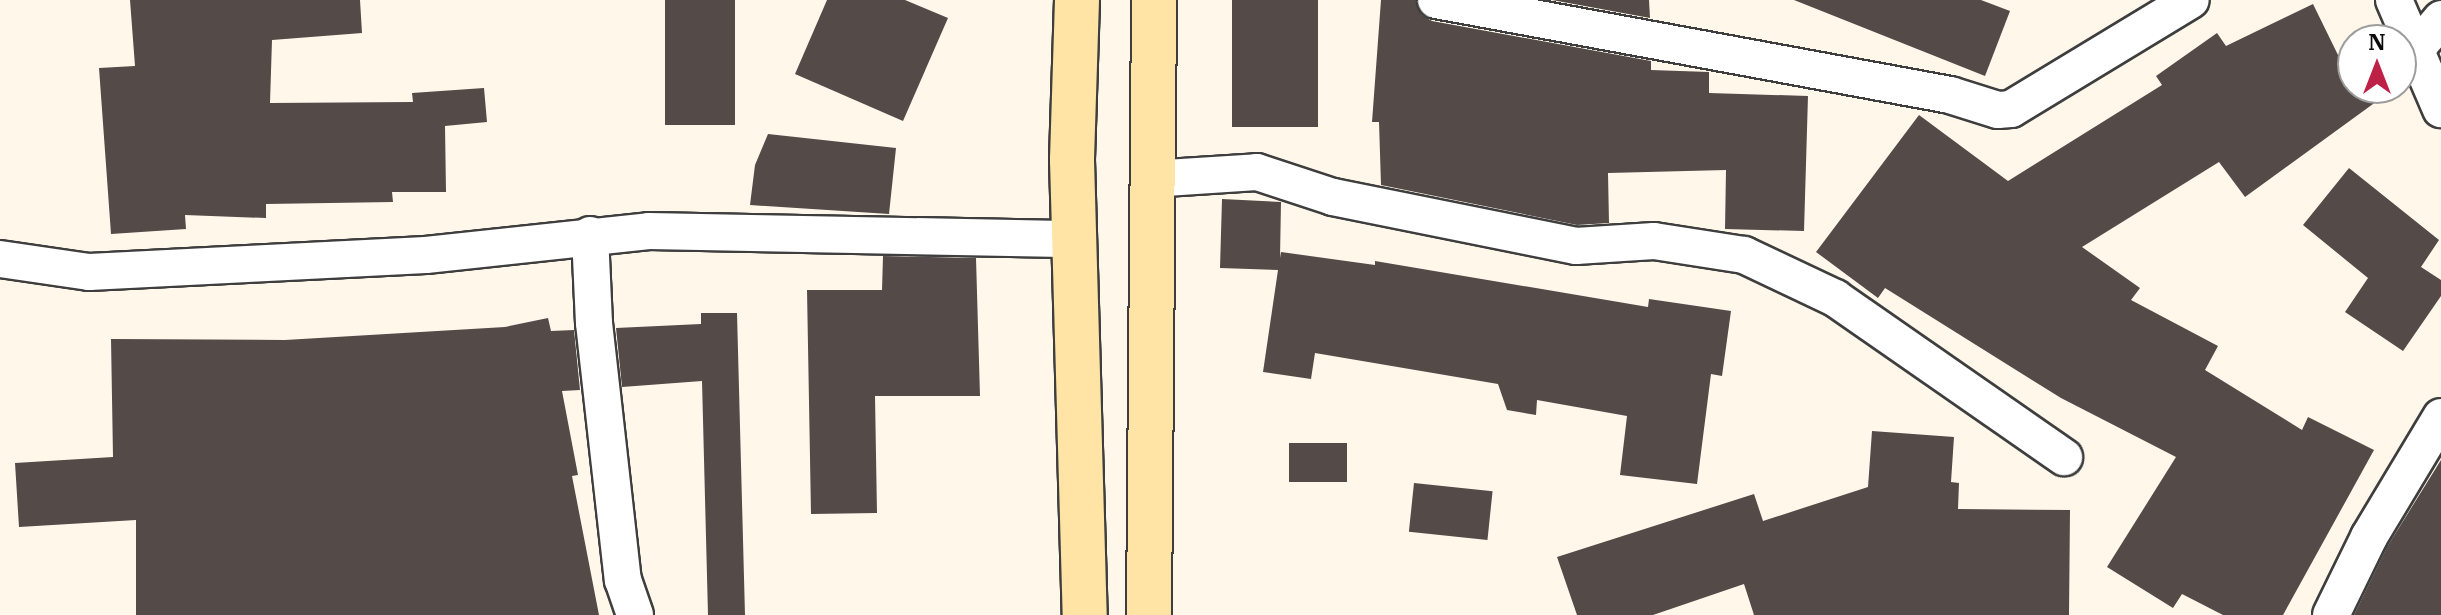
<!DOCTYPE html>
<html>
<head>
<meta charset="utf-8">
<style>
  body { margin:0 }
  #map { position:relative; width:2441px; height:615px; overflow:hidden; background:#fff7ea; font-family:"IBM Plex Serif",serif }
  div>[style] { position:absolute }
  .building>* { inset:0; background:#544a48; transform-origin:0 0 }
  .roads { filter:drop-shadow(2px 0 #3e3e3e) drop-shadow(-2px 0 #3e3e3e) drop-shadow(0 2px #3e3e3e) drop-shadow(0 -2px #3e3e3e) }
  .street>* { height:36px; margin:-18px; padding:0 18px; transform-origin:18px; border-radius:18px; background:#fff }
  .secondary>* { height:44px; margin:-22px; padding:0 22px; transform-origin:22px; border-radius:22px; background:#ffe4a5 }
  span { translate:-50% -50%; white-space:nowrap; text-align:center; line-height:1.15; -webkit-text-stroke:8px #fff; paint-order:stroke }
  .north { position:absolute; left:2337px; top:24px; width:80px; height:80px; box-sizing:border-box; background:#fff; border:2px solid #9d9d9d; border-radius:50%; rotate:0deg; font-size:22px; font-weight:700; line-height:32px; text-align:center; color:#0b0b0b }
  .north::after { content:''; display:block; margin:auto; width:28px; height:36px; background:#be2146; clip-path:polygon(50% 0,100% 100%,50% 72%,0 100%) }
</style>
</head>
<body>
<div id="map">
  <div class="building">
    <i style="clip-path:polygon(130px 0,360px 0,362px 33px,272px 40px,270px 103px,413px 102px,412px 93px,484px 88px,487px 122px,445px 126px,446px 192px,392px 192px,393px 202px,266px 204px,266px 218px,185px 215px,186px 229px,111px 234px,99px 68px,135px 66px)"></i>
    <i style="left:665px;top:0;width:70px;height:125px"></i>
    <i style="clip-path:polygon(827px 0,905px 0,948px 18px,903px 121px,795px 74px)"></i>
    <i style="left:1232px;top:0;width:86px;height:127px"></i>
    <i style="clip-path:polygon(1381px 0,1416px 0,1422px 15px,1432px 21px,1651px 61px,1651px 70px,1709px 72px,1709px 93px,1808px 96px,1804px 231px,1725px 229px,1726px 170px,1608px 173px,1609px 223px,1577px 225px,1381px 185px,1379px 122px,1372px 122px)"></i>
    <i style="clip-path:polygon(1552px 0,1649px 0,1650px 18px)"></i>
    <i style="clip-path:polygon(1794px 0,1981px 0,2010px 11px,1985px 76px)"></i>
    <i style="clip-path:polygon(2313px 4px,2338px 55px,2353px 48px,2353px 88px,2395px 88px,2245px 197px,2219px 162px,2082px 247px,2140px 288px,2131px 300px,2218px 346px,2205px 370px,2302px 430px,2308px 417px,2374px 450px,2283px 615px,2223px 615px,2182px 594px,2173px 608px,2107px 567px,2176px 457px,2061px 398px,1885px 288px,1878px 298px,1816px 252px,1919px 115px,2008px 181px,2162px 85px,2156px 76px,2217px 33px,2226px 46px)"></i>
    <i style="clip-path:polygon(768px 134px,896px 148px,889px 214px,750px 205px,755px 165px)"></i>
    <i style="clip-path:polygon(2349px 168px,2439px 240px,2421px 267px,2441px 280px,2441px 296px,2403px 351px,2345px 312px,2368px 278px,2303px 225px)"></i>
    <i style="clip-path:polygon(1222px 199px,1281px 202px,1280px 258px,1281px 252px,1375px 265px,1375px 261px,1648px 307px,1649px 299px,1731px 311px,1722px 376px,1711px 374px,1697px 484px,1620px 475px,1627px 416px,1537px 400px,1536px 415px,1507px 410px,1498px 384px,1315px 353px,1311px 379px,1263px 372px,1278px 270px,1220px 268px)"></i>
    <i style="clip-path:polygon(883px 256px,976px 258px,980px 396px,875px 396px,877px 513px,811px 514px,807px 290px,882px 290px)"></i>
    <i style="clip-path:polygon(701px 313px,737px 313px,745px 615px,708px 615px,702px 381px,622px 387px,616px 328px,701px 324px)"></i>
    <i style="clip-path:polygon(548px 318px,551px 331px,574px 330px,580px 390px,562px 391px,578px 475px,572px 476px,599px 615px,136px 615px,136px 520px,19px 527px,15px 463px,113px 457px,111px 339px,285px 340px,505px 327px)"></i>
    <i style="clip-path:polygon(1872px 431px,1954px 437px,1951px 482px,1959px 483px,1958px 509px,2070px 510px,2069px 615px,1754px 615px,1744px 584px,1653px 615px,1577px 615px,1557px 557px,1754px 494px,1763px 521px,1868px 487px)"></i>
    <i style="left:1289px;top:443px;width:58px;height:39px"></i>
    <i style="clip-path:polygon(2441px 460px,2441px 615px,2354px 615px,2387px 547px)"></i>
    <i style="left:1414px;top:483px;width:79px;height:49px;rotate:6deg"></i>
  </div>
  <div class="roads">
    <div class="street">
      <i style="left:1436px;top:0;width:523px;rotate:10.47deg"></i>
      <i style="left:1950px;top:95px;width:50px;rotate:17.4deg"></i>
      <i style="left:1998px;top:110px;width:13px;rotate:-4deg"></i>
      <i style="left:2011px;top:109px;width:210px;rotate:-31.2deg"></i>
      <i style="left:2394px;top:0;width:119px;rotate:66.7deg"></i>
      <i style="left:2417px;top:48px;width:38px;rotate:-50deg"></i>
      <i style="left:1150px;top:179px;width:107px;rotate:-3.7deg"></i>
      <i style="left:1257px;top:172px;width:80px;rotate:18.2deg"></i>
      <i style="left:1333px;top:197px;width:248px;rotate:11.4deg"></i>
      <i style="left:1576px;top:246px;width:78px;rotate:-3.7deg"></i>
      <i style="left:1654px;top:241px;width:91px;rotate:8.8deg"></i>
      <i style="left:1744px;top:255px;width:101px;rotate:25.3deg"></i>
      <i style="left:1835px;top:298px;width:279px;rotate:34.8deg"></i>
      <i style="left:590px;top:235px;width:88px;rotate:87.4deg"></i>
      <i style="left:594px;top:323px;width:259px;rotate:83.6deg"></i>
      <i style="left:623px;top:580px;width:37px;rotate:71deg"></i>
      <i style="left:0;top:259px;width:90px;rotate:8.3deg"></i>
      <i style="left:89px;top:272px;width:337px;rotate:-2.9deg"></i>
      <i style="left:426px;top:255px;width:224px;rotate:-6.1deg"></i>
      <i style="left:649px;top:231px;width:428px;rotate:1.1deg"></i>
      <i style="left:2331px;top:615px;width:87px;rotate:-64deg"></i>
      <i style="left:2369px;top:537px;width:140px;rotate:-59deg"></i>
    </div>
    <div class="secondary">
      <i style="left:1077px;top:0;width:160px;rotate:91.8deg"></i>
      <i style="left:1072px;top:160px;width:455px;rotate:88.4deg"></i>
      <i style="left:1149px;top:615px;width:615px;rotate:-89.53deg"></i>
    </div>
  </div>
  <div class="north">N</div>
</div>
</body>
</html>
